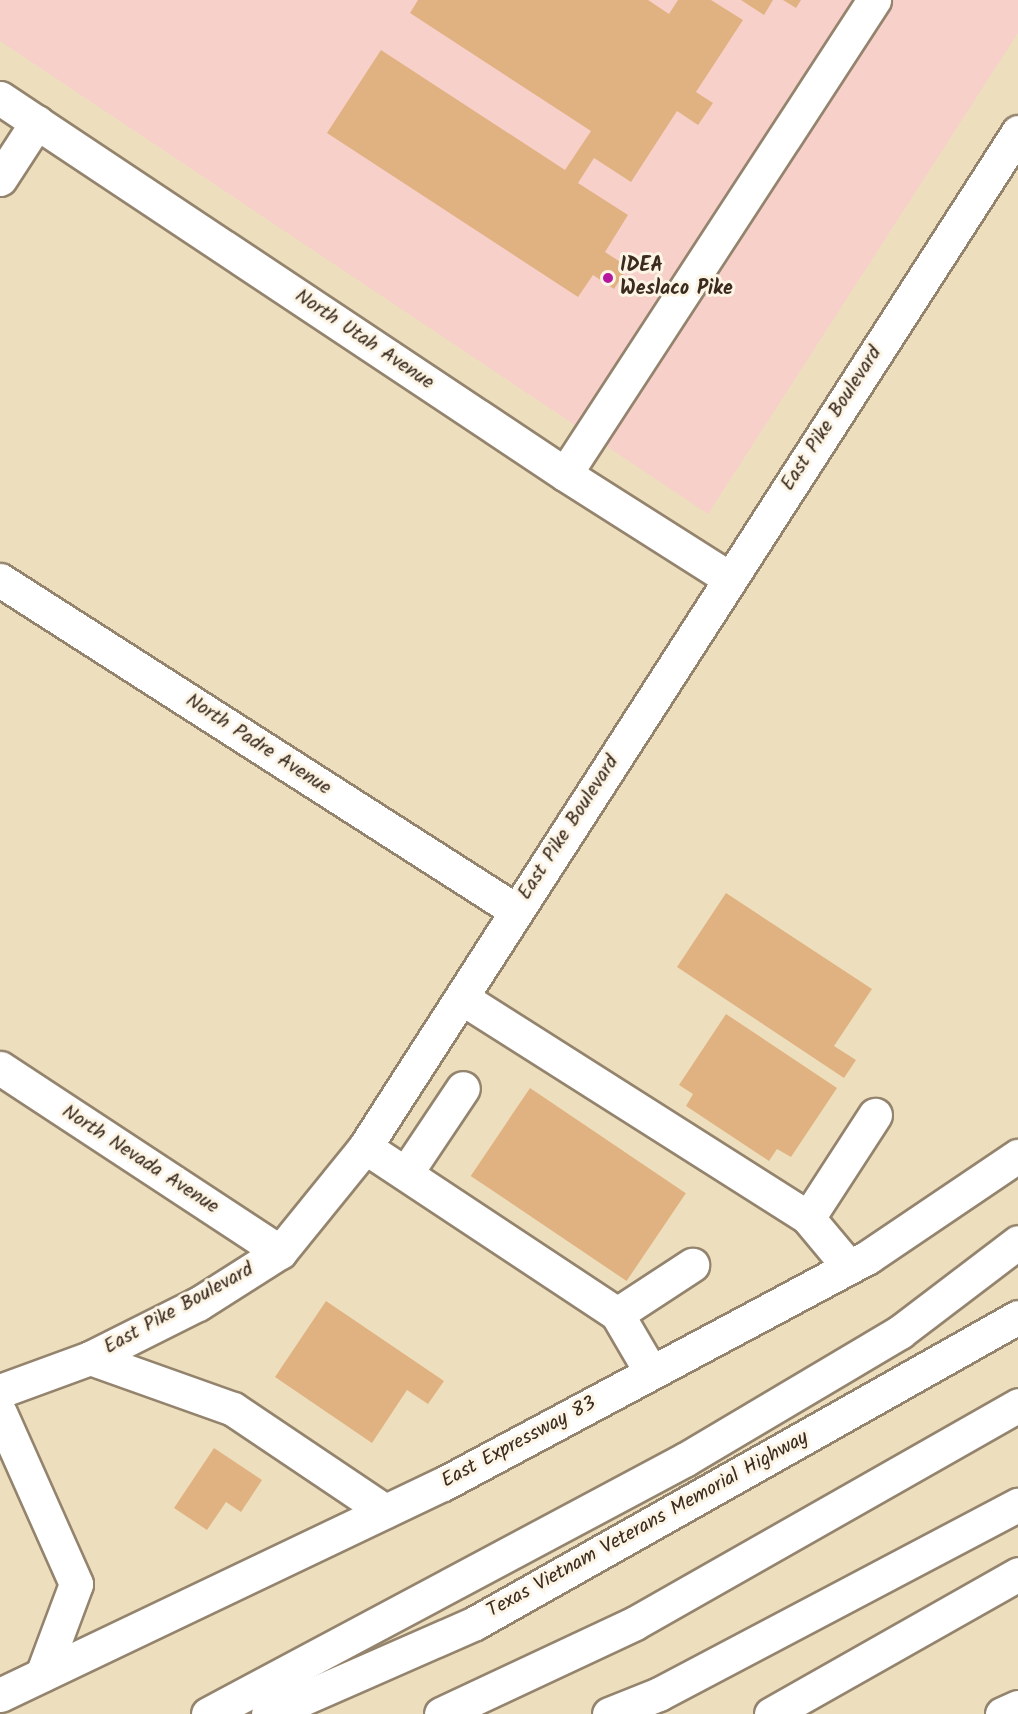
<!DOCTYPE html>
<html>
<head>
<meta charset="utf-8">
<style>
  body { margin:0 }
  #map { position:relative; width:1018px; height:1714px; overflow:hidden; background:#eddfbd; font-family:Kalam,sans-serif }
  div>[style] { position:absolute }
  .built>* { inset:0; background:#f7d0ca }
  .building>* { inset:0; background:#e1b281; transform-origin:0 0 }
  .roads { filter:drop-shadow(2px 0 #94846e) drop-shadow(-2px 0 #94846e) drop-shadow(0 2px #94846e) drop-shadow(0 -2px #94846e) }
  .minor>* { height:33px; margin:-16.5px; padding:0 16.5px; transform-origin:16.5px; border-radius:16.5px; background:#fff }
  .major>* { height:33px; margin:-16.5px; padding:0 16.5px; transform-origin:16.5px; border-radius:16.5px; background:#fff }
  .highway>* { height:33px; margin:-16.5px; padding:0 16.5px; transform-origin:16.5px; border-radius:16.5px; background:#fff }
  .dots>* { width:16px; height:16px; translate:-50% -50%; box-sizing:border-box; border:3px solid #fcf5e5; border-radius:50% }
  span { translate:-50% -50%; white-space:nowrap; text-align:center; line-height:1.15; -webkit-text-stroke:6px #fcf5e5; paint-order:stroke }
  .poi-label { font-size:20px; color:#3b2a1e; font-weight:700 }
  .left { translate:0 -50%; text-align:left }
  .street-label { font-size:20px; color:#3b2a1e }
</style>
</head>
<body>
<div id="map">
  <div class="built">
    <i style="clip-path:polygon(0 0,1018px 0,1018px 33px,708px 514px,0 41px)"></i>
  </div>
  <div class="building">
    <i style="clip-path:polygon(418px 0,648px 0,669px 14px,678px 0,711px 0,743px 20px,696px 92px,713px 103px,698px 125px,677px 111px,631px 182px,594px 158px,578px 183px,628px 215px,605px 252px,628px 267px,614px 289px,593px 275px,578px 297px,327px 133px,381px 50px,565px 170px,591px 131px,410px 13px)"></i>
    <i style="clip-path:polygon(741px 0,773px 0,764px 15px)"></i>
    <i style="clip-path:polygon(783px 0,801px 0,796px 8px)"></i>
    <i style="clip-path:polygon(726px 893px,872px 989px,834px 1046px,856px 1060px,844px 1078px,677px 967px)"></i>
    <i style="clip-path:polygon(726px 1014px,837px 1088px,791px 1157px,777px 1149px,769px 1161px,686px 1106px,693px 1094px,679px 1085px)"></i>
    <i style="left:530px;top:1088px;width:188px;height:106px;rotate:34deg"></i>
    <i style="clip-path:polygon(326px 1301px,444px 1381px,428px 1404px,407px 1390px,372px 1443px,275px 1377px)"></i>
    <i style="clip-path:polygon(214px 1448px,262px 1480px,241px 1512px,226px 1502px,207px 1530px,174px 1508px)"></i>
  </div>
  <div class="roads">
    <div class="minor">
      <i style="left:0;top:98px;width:679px;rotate:33.64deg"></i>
      <i style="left:565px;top:474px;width:194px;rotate:32.4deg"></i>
      <i style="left:0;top:179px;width:68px;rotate:-57deg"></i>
      <i style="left:565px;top:474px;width:566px;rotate:-56.9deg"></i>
      <i style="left:0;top:580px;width:612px;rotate:32.65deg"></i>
      <i style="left:462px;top:998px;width:410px;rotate:32.4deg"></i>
      <i style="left:808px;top:1218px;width:64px;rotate:50.1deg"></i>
      <i style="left:0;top:1068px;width:335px;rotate:33.3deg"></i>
      <i style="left:365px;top:1147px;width:302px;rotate:33.5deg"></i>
      <i style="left:617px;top:1314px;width:67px;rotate:59.6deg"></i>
      <i style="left:406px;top:1173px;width:102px;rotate:-56.2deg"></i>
      <i style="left:808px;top:1218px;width:123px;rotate:-57deg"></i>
      <i style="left:617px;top:1314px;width:90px;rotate:-33.2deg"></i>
      <i style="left:90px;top:1358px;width:152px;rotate:19.6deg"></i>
      <i style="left:233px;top:1409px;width:183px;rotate:33.9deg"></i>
      <i style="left:0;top:1391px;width:96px;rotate:-20.1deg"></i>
      <i style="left:90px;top:1358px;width:121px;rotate:-26.6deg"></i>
      <i style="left:198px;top:1304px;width:97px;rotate:-32.4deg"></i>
      <i style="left:280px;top:1252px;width:135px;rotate:-51deg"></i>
      <i style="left:365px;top:1147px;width:1207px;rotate:-57.24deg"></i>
      <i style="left:1002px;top:1714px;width:17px;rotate:-24deg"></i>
    </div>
    <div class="major">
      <i style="left:0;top:1413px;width:187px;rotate:66deg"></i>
      <i style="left:76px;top:1584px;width:97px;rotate:110.5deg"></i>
      <i style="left:0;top:1695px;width:491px;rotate:-25.5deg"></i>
      <i style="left:443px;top:1484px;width:482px;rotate:-28.1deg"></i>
      <i style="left:868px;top:1257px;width:181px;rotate:-34deg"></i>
      <i style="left:771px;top:1714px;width:284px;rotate:-29.5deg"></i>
    </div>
    <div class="highway">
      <i style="left:208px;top:1714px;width:542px;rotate:-28.08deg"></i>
      <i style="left:686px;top:1459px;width:249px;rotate:-30.7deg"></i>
      <i style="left:900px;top:1332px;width:148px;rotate:-37.3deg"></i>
      <i style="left:268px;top:1714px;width:226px;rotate:-23.7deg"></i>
      <i style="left:475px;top:1623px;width:623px;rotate:-29.4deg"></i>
      <i style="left:441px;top:1714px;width:214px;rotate:-25.1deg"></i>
      <i style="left:635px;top:1623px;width:441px;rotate:-29.6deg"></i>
      <i style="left:609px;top:1714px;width:54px;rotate:-21.8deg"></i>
      <i style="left:659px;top:1694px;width:406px;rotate:-27.8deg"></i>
    </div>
  </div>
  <div class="dots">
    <i style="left:608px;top:278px;background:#b5179e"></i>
  </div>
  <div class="poi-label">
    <span class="left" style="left:620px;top:278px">IDEA<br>Weslaco Pike</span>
  </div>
  <div class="street-label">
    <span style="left:364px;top:340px;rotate:34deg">North Utah Avenue</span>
    <span style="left:832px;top:419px;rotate:-57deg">East Pike Boulevard</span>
    <span style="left:258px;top:745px;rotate:33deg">North Padre Avenue</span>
    <span style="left:569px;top:828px;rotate:-57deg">East Pike Boulevard</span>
    <span style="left:140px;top:1160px;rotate:33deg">North Nevada Avenue</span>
    <span style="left:179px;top:1309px;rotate:-29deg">East Pike Boulevard</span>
    <span style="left:519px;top:1443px;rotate:-28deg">East Expressway 83</span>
    <span style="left:648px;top:1525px;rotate:-29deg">Texas Vietnam Veterans Memorial Highway</span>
  </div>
</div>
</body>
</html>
